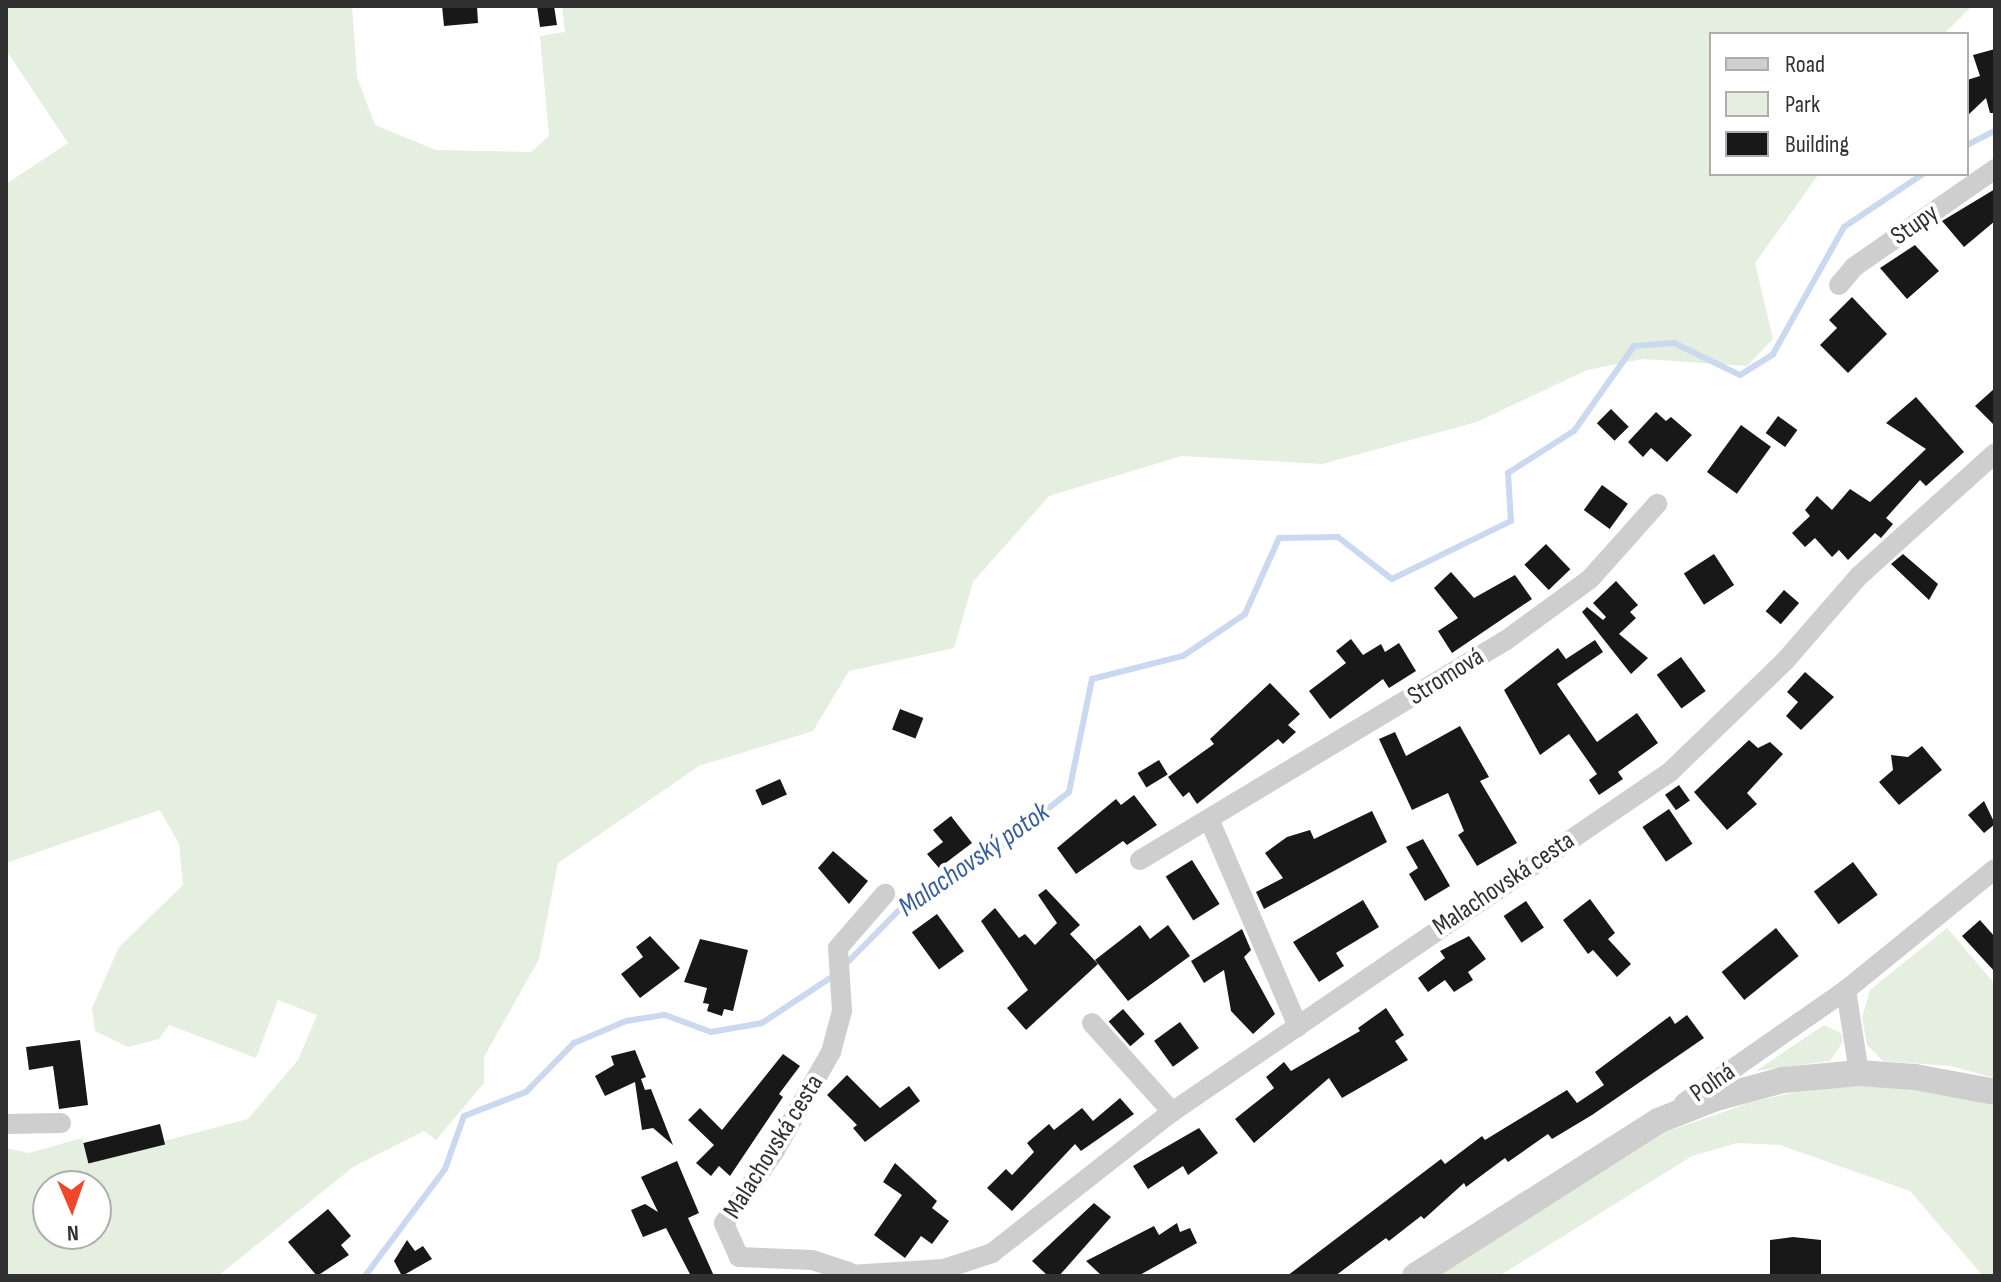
<!DOCTYPE html>
<html>
<head>
<meta charset="utf-8">
<style>
  body { margin:0 }
  #map { position:relative; width:2001px; height:1282px; overflow:hidden; background:#fff; font-family:"Sofia Sans Condensed",sans-serif }
  div>[style] { position:absolute }
  .green>* { inset:0; background:#e4efdf }
  .stream>* { height:6px; margin:-3px; padding:0 3px; transform-origin:3px; border-radius:3px; background:#cad9ef }
  .building>* { inset:0; background:#181818; transform-origin:0 0 }
  .minor>* { height:20px; margin:-10px; padding:0 10px; transform-origin:10px; border-radius:10px; background:#cecece }
  .tertiary>* { height:26px; margin:-13px; padding:0 13px; transform-origin:13px; border-radius:13px; background:#cecece }
  span { translate:-50% -50%; white-space:nowrap; text-align:center; line-height:1.15; -webkit-text-stroke:8px #fff; paint-order:stroke }
  .street-label { font-size:26px; color:#313131 }
  .water-label { font-size:28px; color:#385f9a; font-style:italic }
  .frame { position:absolute; inset:0; border:8px solid #313131; pointer-events:none }
  .legend { position:absolute; left:1709px; top:32px; width:260px; height:144px; box-sizing:border-box; background:#fff; border:2px solid #adadad; margin:0; padding:10px 14px; list-style:none; font-size:24px; color:#313131 }
  .legend li { display:flex; align-items:center; gap:16px; height:40px }
  .legend b { width:40px; border:2px solid #adadad }
  .north { position:absolute; left:32px; top:1170px; width:80px; height:80px; box-sizing:border-box; background:#fff; border:2px solid #adadad; border-radius:50%; rotate:178deg; font-size:22px; font-weight:700; line-height:32px; text-align:center; color:#313131 }
  .north::after { content:''; display:block; margin:auto; width:28px; height:36px; background:#f2462a; clip-path:polygon(50% 0,100% 100%,50% 72%,0 100%) }
</style>
</head>
<body>
<div id="map">
  <div class="green">
    <i style="clip-path:polygon(evenodd,6px 6px,352px 6px,357px 77px,375px 125px,436px 150px,531px 152px,549px 136px,540px 36px,565px 32px,562px 6px,1972px 6px,1944px 34px,1711px 34px,1711px 174px,1819px 174px,1755px 263px,1773px 339px,1747px 366px,1643px 359px,1587px 370px,1477px 422px,1322px 464px,1182px 456px,1049px 496px,973px 582px,954px 648px,849px 671px,813px 731px,699px 766px,558px 863px,539px 959px,484px 1057px,484px 1083px,436px 1140px,424px 1131px,353px 1167px,218px 1276px,6px 1276px,6px 1148px,29px 1153px,82px 1138px,88px 1161px,248px 1119px,298px 1060px,317px 1015px,278px 1000px,256px 1058px,169px 1025px,159px 1039px,128px 1047px,95px 1031px,92px 1008px,119px 947px,183px 885px,179px 844px,160px 810px,6px 863px,6px 184px,68px 143px,6px 50px,6px 6px,48px 1186px,96px 1186px,96px 1234px,48px 1234px,48px 1186px)"></i>
    <i style="clip-path:polygon(1947px 928px,1995px 984px,1995px 1078px,1950px 1066px,1883px 1061px,1867px 1045px,1862px 1018px,1870px 990px)"></i>
    <i style="clip-path:polygon(1824px 1025px,1841px 1033px,1843px 1042px,1830px 1061px,1756px 1071px)"></i>
    <i style="clip-path:polygon(1868px 1084px,1951px 1094px,1995px 1106px,1995px 1276px,1983px 1276px,1910px 1191px,1780px 1145px,1737px 1143px,1692px 1156px,1499px 1276px,1439px 1276px,1666px 1132px,1752px 1102px,1813px 1088px)"></i>
  </div>
  <div class="stream">
    <i style="left:1967px;top:145px;width:31px;rotate:-27deg"></i>
    <i style="left:844px;top:966px;width:91px;rotate:-45.4deg"></i>
    <i style="left:908px;top:901px;width:76px;rotate:-27.2deg"></i>
    <i style="left:976px;top:866px;width:119px;rotate:-38.5deg"></i>
    <i style="left:1069px;top:792px;width:115px;rotate:-78.5deg"></i>
    <i style="left:1092px;top:679px;width:94px;rotate:-14.2deg"></i>
    <i style="left:1183px;top:656px;width:75px;rotate:-34.1deg"></i>
    <i style="left:1245px;top:614px;width:83px;rotate:-65.9deg"></i>
    <i style="left:1279px;top:538px;width:59px;rotate:-1deg"></i>
    <i style="left:1338px;top:537px;width:68px;rotate:37.9deg"></i>
    <i style="left:1392px;top:579px;width:132px;rotate:-26deg"></i>
    <i style="left:1511px;top:521px;width:48px;rotate:-93.6deg"></i>
    <i style="left:1508px;top:473px;width:78px;rotate:-32.5deg"></i>
    <i style="left:1574px;top:431px;width:104px;rotate:-54.8deg"></i>
    <i style="left:1634px;top:346px;width:40px;rotate:-4.3deg"></i>
    <i style="left:1674px;top:343px;width:73px;rotate:25.9deg"></i>
    <i style="left:1740px;top:375px;width:39px;rotate:-32deg"></i>
    <i style="left:1773px;top:354px;width:145px;rotate:-60.8deg"></i>
    <i style="left:1844px;top:227px;width:95px;rotate:-33.9deg"></i>
    <i style="left:365px;top:1276px;width:134px;rotate:-53.2deg"></i>
    <i style="left:445px;top:1169px;width:56px;rotate:-70.3deg"></i>
    <i style="left:464px;top:1116px;width:66px;rotate:-21.2deg"></i>
    <i style="left:526px;top:1092px;width:69px;rotate:-45.6deg"></i>
    <i style="left:574px;top:1043px;width:56px;rotate:-22.9deg"></i>
    <i style="left:626px;top:1021px;width:39px;rotate:-9deg"></i>
    <i style="left:665px;top:1015px;width:49px;rotate:20.3deg"></i>
    <i style="left:711px;top:1032px;width:52px;rotate:-10deg"></i>
    <i style="left:762px;top:1023px;width:89px;rotate:-33.5deg"></i>
  </div>
  <div class="building">
    <i style="clip-path:polygon(442px 6px,477px 6px,478px 23px,444px 26px)"></i>
    <i style="clip-path:polygon(537px 6px,554px 6px,557px 25px,540px 27px)"></i>
    <i style="clip-path:polygon(1995px 49px,1995px 113px,1990px 113px,1986px 98px,1967px 116px,1967px 80px,1980px 76px,1973px 55px)"></i>
    <i style="clip-path:polygon(1995px 189px,1995px 221px,1964px 247px,1942px 221px)"></i>
    <i style="clip-path:polygon(1915px 245px,1939px 271px,1907px 299px,1880px 268px)"></i>
    <i style="clip-path:polygon(1852px 297px,1887px 334px,1848px 373px,1820px 345px,1837px 328px,1829px 320px)"></i>
    <i style="clip-path:polygon(1995px 388px,1995px 426px,1975px 406px)"></i>
    <i style="clip-path:polygon(1916px 397px,1964px 452px,1926px 486px,1920px 480px,1886px 518px,1893px 524px,1881px 538px,1875px 533px,1848px 560px,1839px 550px,1832px 557px,1815px 538px,1805px 547px,1792px 533px,1810px 516px,1805px 510px,1817px 496px,1832px 510px,1850px 489px,1870px 502px,1926px 449px,1886px 423px)"></i>
    <i style="left:1611px;top:409px;width:25px;height:20px;rotate:45deg"></i>
    <i style="clip-path:polygon(1656px 412px,1666px 421px,1671px 417px,1692px 435px,1667px 462px,1651px 448px,1643px 457px,1628px 442px)"></i>
    <i style="left:1778px;top:416px;width:24px;height:21px;rotate:36deg"></i>
    <i style="left:1741px;top:425px;width:37px;height:58px;rotate:36deg"></i>
    <i style="left:1602px;top:485px;width:32px;height:31px;rotate:36deg"></i>
    <i style="left:1546px;top:544px;width:35px;height:30px;rotate:46deg"></i>
    <i style="left:1714px;top:554px;width:37px;height:36px;rotate:57deg"></i>
    <i style="clip-path:polygon(1903px 554px,1938px 584px,1929px 600px,1891px 564px)"></i>
    <i style="clip-path:polygon(1451px 572px,1474px 598px,1515px 575px,1532px 599px,1452px 653px,1438px 631px,1458px 618px,1434px 588px)"></i>
    <i style="clip-path:polygon(1616px 581px,1638px 605px,1630px 612px,1636px 618px,1619px 634px,1648px 658px,1631px 674px,1582px 612px,1587px 607px,1603px 620px,1606px 617px,1593px 603px)"></i>
    <i style="left:1784px;top:590px;width:20px;height:28px;rotate:41deg"></i>
    <i style="clip-path:polygon(1351px 639px,1363px 655px,1381px 644px,1385px 652px,1399px 643px,1416px 671px,1389px 688px,1383px 679px,1330px 719px,1309px 691px,1346px 663px,1336px 651px)"></i>
    <i style="clip-path:polygon(1595px 640px,1603px 652px,1557px 684px,1597px 742px,1637px 713px,1658px 743px,1618px 772px,1623px 779px,1599px 795px,1589px 780px,1597px 774px,1569px 734px,1540px 755px,1504px 690px,1558px 648px,1566px 659px)"></i>
    <i style="left:1681px;top:657px;width:42px;height:30px;rotate:54deg"></i>
    <i style="clip-path:polygon(1805px 672px,1834px 697px,1801px 730px,1786px 716px,1798px 702px,1787px 692px)"></i>
    <i style="clip-path:polygon(1270px 683px,1300px 714px,1288px 725px,1296px 732px,1283px 744px,1278px 739px,1197px 804px,1189px 792px,1183px 797px,1168px 777px,1214px 744px,1210px 739px)"></i>
    <i style="left:900px;top:709px;width:25px;height:22px;rotate:21deg"></i>
    <i style="clip-path:polygon(1460px 726px,1489px 777px,1480px 781px,1517px 843px,1477px 866px,1458px 835px,1464px 831px,1448px 793px,1412px 810px,1379px 739px,1395px 732px,1406px 756px)"></i>
    <i style="clip-path:polygon(1749px 740px,1758px 748px,1770px 742px,1783px 754px,1747px 793px,1757px 804px,1727px 830px,1694px 792px)"></i>
    <i style="clip-path:polygon(1922px 746px,1942px 770px,1899px 805px,1879px 782px,1893px 770px,1891px 755px,1908px 757px)"></i>
    <i style="left:1159px;top:760px;width:17px;height:25px;rotate:59deg"></i>
    <i style="left:780px;top:779px;width:17px;height:27px;rotate:66deg"></i>
    <i style="left:1679px;top:785px;width:19px;height:17px;rotate:55deg"></i>
    <i style="clip-path:polygon(1134px 795px,1157px 825px,1127px 845px,1123px 841px,1076px 874px,1057px 848px,1116px 799px,1121px 805px)"></i>
    <i style="clip-path:polygon(1984px 801px,1995px 824px,1984px 833px,1968px 815px)"></i>
    <i style="left:1669px;top:809px;width:42px;height:32px;rotate:56deg"></i>
    <i style="clip-path:polygon(1372px 811px,1387px 842px,1264px 909px,1256px 892px,1283px 878px,1265px 853px,1287px 837px,1310px 830px,1314px 839px)"></i>
    <i style="clip-path:polygon(951px 816px,972px 843px,939px 868px,927px 854px,943px 842px,933px 830px)"></i>
    <i style="clip-path:polygon(1423px 839px,1450px 886px,1425px 901px,1409px 874px,1418px 868px,1406px 847px)"></i>
    <i style="clip-path:polygon(833px 851px,868px 881px,849px 904px,818px 868px)"></i>
    <i style="left:1192px;top:860px;width:52px;height:31px;rotate:58deg"></i>
    <i style="left:1853px;top:862px;width:41px;height:49px;rotate:53deg"></i>
    <i style="clip-path:polygon(1046px 889px,1080px 925px,1070px 934px,1098px 964px,1026px 1030px,1007px 1008px,1028px 990px,981px 921px,995px 908px,1019px 938px,1025px 934px,1035px 945px,1057px 923px,1038px 895px)"></i>
    <i style="clip-path:polygon(1590px 899px,1615px 933px,1608px 939px,1631px 964px,1617px 977px,1593px 950px,1588px 954px,1563px 920px)"></i>
    <i style="clip-path:polygon(1363px 900px,1379px 927px,1336px 953px,1344px 966px,1319px 982px,1293px 942px)"></i>
    <i style="left:1526px;top:901px;width:32px;height:27px;rotate:56deg"></i>
    <i style="left:937px;top:914px;width:46px;height:31px;rotate:54deg"></i>
    <i style="clip-path:polygon(1980px 920px,1995px 937px,1995px 972px,1962px 936px)"></i>
    <i style="clip-path:polygon(1140px 925px,1150px 939px,1168px 925px,1190px 956px,1128px 1001px,1095px 960px)"></i>
    <i style="left:1776px;top:928px;width:36px;height:70px;rotate:51deg"></i>
    <i style="clip-path:polygon(1242px 929px,1251px 950px,1244px 957px,1275px 1014px,1253px 1034px,1231px 1011px,1224px 970px,1204px 983px,1191px 961px)"></i>
    <i style="clip-path:polygon(650px 936px,680px 968px,640px 998px,621px 974px,643px 957px,636px 947px)"></i>
    <i style="clip-path:polygon(1469px 936px,1486px 959px,1468px 972px,1473px 980px,1454px 992px,1445px 980px,1428px 992px,1418px 978px,1445px 958px,1440px 951px)"></i>
    <i style="clip-path:polygon(700px 939px,748px 950px,733px 1011px,724px 1009px,722px 1016px,707px 1011px,709px 1004px,703px 1003px,707px 988px,684px 982px)"></i>
    <i style="clip-path:polygon(1386px 1008px,1404px 1035px,1395px 1041px,1408px 1060px,1342px 1098px,1329px 1078px,1254px 1143px,1235px 1119px,1274px 1088px,1266px 1077px,1284px 1062px,1291px 1071px,1360px 1031px,1358px 1028px)"></i>
    <i style="left:1123px;top:1009px;width:33px;height:19px;rotate:49deg"></i>
    <i style="clip-path:polygon(1687px 1015px,1704px 1038px,1592px 1115px,1552px 1139px,1548px 1134px,1508px 1162px,1505px 1158px,1466px 1187px,1464px 1183px,1424px 1219px,1421px 1216px,1389px 1241px,1386px 1238px,1335px 1276px,1287px 1276px,1441px 1159px,1445px 1164px,1482px 1136px,1485px 1140px,1567px 1090px,1577px 1103px,1604px 1085px,1595px 1072px,1670px 1016px,1675px 1024px)"></i>
    <i style="left:1180px;top:1022px;width:32px;height:32px;rotate:54deg"></i>
    <i style="clip-path:polygon(80px 1040px,88px 1105px,59px 1109px,53px 1066px,29px 1070px,26px 1047px)"></i>
    <i style="clip-path:polygon(635px 1050px,646px 1077px,641px 1079px,645px 1090px,651px 1089px,673px 1145px,653px 1128px,642px 1130px,635px 1082px,605px 1096px,595px 1076px,614px 1065px,611px 1056px)"></i>
    <i style="clip-path:polygon(783px 1054px,800px 1066px,779px 1094px,783px 1097px,730px 1176px,719px 1166px,711px 1176px,696px 1163px,714px 1145px,688px 1120px,700px 1108px,722px 1130px)"></i>
    <i style="clip-path:polygon(847px 1075px,880px 1108px,909px 1086px,920px 1101px,865px 1142px,853px 1128px,857px 1125px,827px 1095px)"></i>
    <i style="clip-path:polygon(1120px 1098px,1134px 1114px,1081px 1151px,1075px 1144px,1012px 1211px,987px 1188px,1006px 1169px,1012px 1175px,1034px 1152px,1027px 1143px,1049px 1124px,1054px 1130px,1082px 1108px,1093px 1121px)"></i>
    <i style="left:160px;top:1124px;width:21px;height:79px;rotate:76deg"></i>
    <i style="clip-path:polygon(1199px 1128px,1218px 1153px,1188px 1175px,1183px 1166px,1148px 1189px,1133px 1166px)"></i>
    <i style="clip-path:polygon(677px 1161px,699px 1213px,688px 1218px,714px 1276px,691px 1276px,666px 1228px,643px 1237px,631px 1210px,645px 1204px,658px 1212px,641px 1177px)"></i>
    <i style="clip-path:polygon(895px 1163px,937px 1201px,932px 1208px,949px 1221px,932px 1244px,921px 1236px,905px 1258px,874px 1235px,902px 1195px,883px 1182px)"></i>
    <i style="clip-path:polygon(1094px 1203px,1111px 1217px,1059px 1276px,1048px 1276px,1032px 1261px)"></i>
    <i style="clip-path:polygon(328px 1209px,351px 1236px,341px 1245px,349px 1255px,317px 1276px,288px 1242px)"></i>
    <i style="clip-path:polygon(1177px 1223px,1180px 1232px,1190px 1228px,1197px 1243px,1138px 1276px,1102px 1276px,1086px 1261px,1154px 1226px,1159px 1235px)"></i>
    <i style="clip-path:polygon(1793px 1237px,1821px 1240px,1821px 1276px,1770px 1276px,1770px 1240px)"></i>
    <i style="clip-path:polygon(407px 1240px,415px 1251px,423px 1246px,432px 1259px,402px 1276px,394px 1261px)"></i>
  </div>
  <div class="minor">
    <i style="left:1839px;top:285px;width:23px;rotate:-50deg"></i>
    <i style="left:1854px;top:267px;width:172px;rotate:-34.8deg"></i>
    <i style="left:1209px;top:819px;width:226px;rotate:66.8deg"></i>
    <i style="left:1140px;top:860px;width:426px;rotate:-31deg"></i>
    <i style="left:1505px;top:641px;width:105px;rotate:-36.1deg"></i>
    <i style="left:1590px;top:579px;width:101px;rotate:-48.2deg"></i>
    <i style="left:1846px;top:990px;width:84px;rotate:81.1deg"></i>
    <i style="left:1092px;top:1023px;width:120px;rotate:48deg"></i>
    <i style="left:1684px;top:1103px;width:198px;rotate:-34.9deg"></i>
    <i style="left:1846px;top:990px;width:192px;rotate:-39.1deg"></i>
    <i style="left:6px;top:1124px;width:55px;rotate:-1deg"></i>
    <i style="left:849px;top:1272px;width:39px;rotate:-162deg"></i>
    <i style="left:812px;top:1260px;width:73px;rotate:-177.6deg"></i>
    <i style="left:739px;top:1257px;width:37px;rotate:-114deg"></i>
    <i style="left:724px;top:1223px;width:87px;rotate:-54.8deg"></i>
    <i style="left:774px;top:1152px;width:115px;rotate:-60.3deg"></i>
    <i style="left:831px;top:1052px;width:42px;rotate:-75deg"></i>
    <i style="left:842px;top:1011px;width:63px;rotate:-93.6deg"></i>
    <i style="left:838px;top:948px;width:72px;rotate:-49deg"></i>
    <i style="left:834px;top:1276px;width:110px;rotate:-3.6deg"></i>
    <i style="left:944px;top:1269px;width:51px;rotate:-18.4deg"></i>
    <i style="left:992px;top:1253px;width:229px;rotate:-38.1deg"></i>
    <i style="left:1172px;top:1112px;width:603px;rotate:-34.32deg"></i>
    <i style="left:1670px;top:772px;width:160px;rotate:-44deg"></i>
    <i style="left:1785px;top:661px;width:113px;rotate:-49deg"></i>
    <i style="left:1859px;top:576px;width:183px;rotate:-42.1deg"></i>
  </div>
  <div class="tertiary">
    <i style="left:1415px;top:1276px;width:288px;rotate:-32.5deg"></i>
    <i style="left:1658px;top:1121px;width:59px;rotate:-21.8deg"></i>
    <i style="left:1713px;top:1099px;width:73px;rotate:-15.2deg"></i>
    <i style="left:1783px;top:1080px;width:76px;rotate:-5.3deg"></i>
    <i style="left:1859px;top:1073px;width:56px;rotate:4.1deg"></i>
    <i style="left:1915px;top:1077px;width:81px;rotate:10.6deg"></i>
  </div>
  <div class="street-label">
    <span style="left:1915px;top:225px;rotate:-35deg">Stupy</span>
    <span style="left:1446px;top:677px;rotate:-32deg">Stromová</span>
    <span style="left:1504px;top:884px;rotate:-34deg">Malachovská cesta</span>
    <span style="left:1713px;top:1083px;rotate:-35deg">Poľná</span>
    <span style="left:774px;top:1147px;rotate:-58deg">Malachovská cesta</span>
  </div>
  <div class="water-label">
    <span style="left:974px;top:860px;rotate:-35deg">Malachovský potok</span>
  </div>
  <div class="frame"></div>
  <ul class="legend">
  <li><b style="height:10px;background:#cecece"></b>Road</li>
  <li><b style="height:22px;background:#e4efdf"></b>Park</li>
  <li><b style="height:22px;background:#181818"></b>Building</li>
  </ul>
  <div class="north">N</div>
</div>
</body>
</html>
